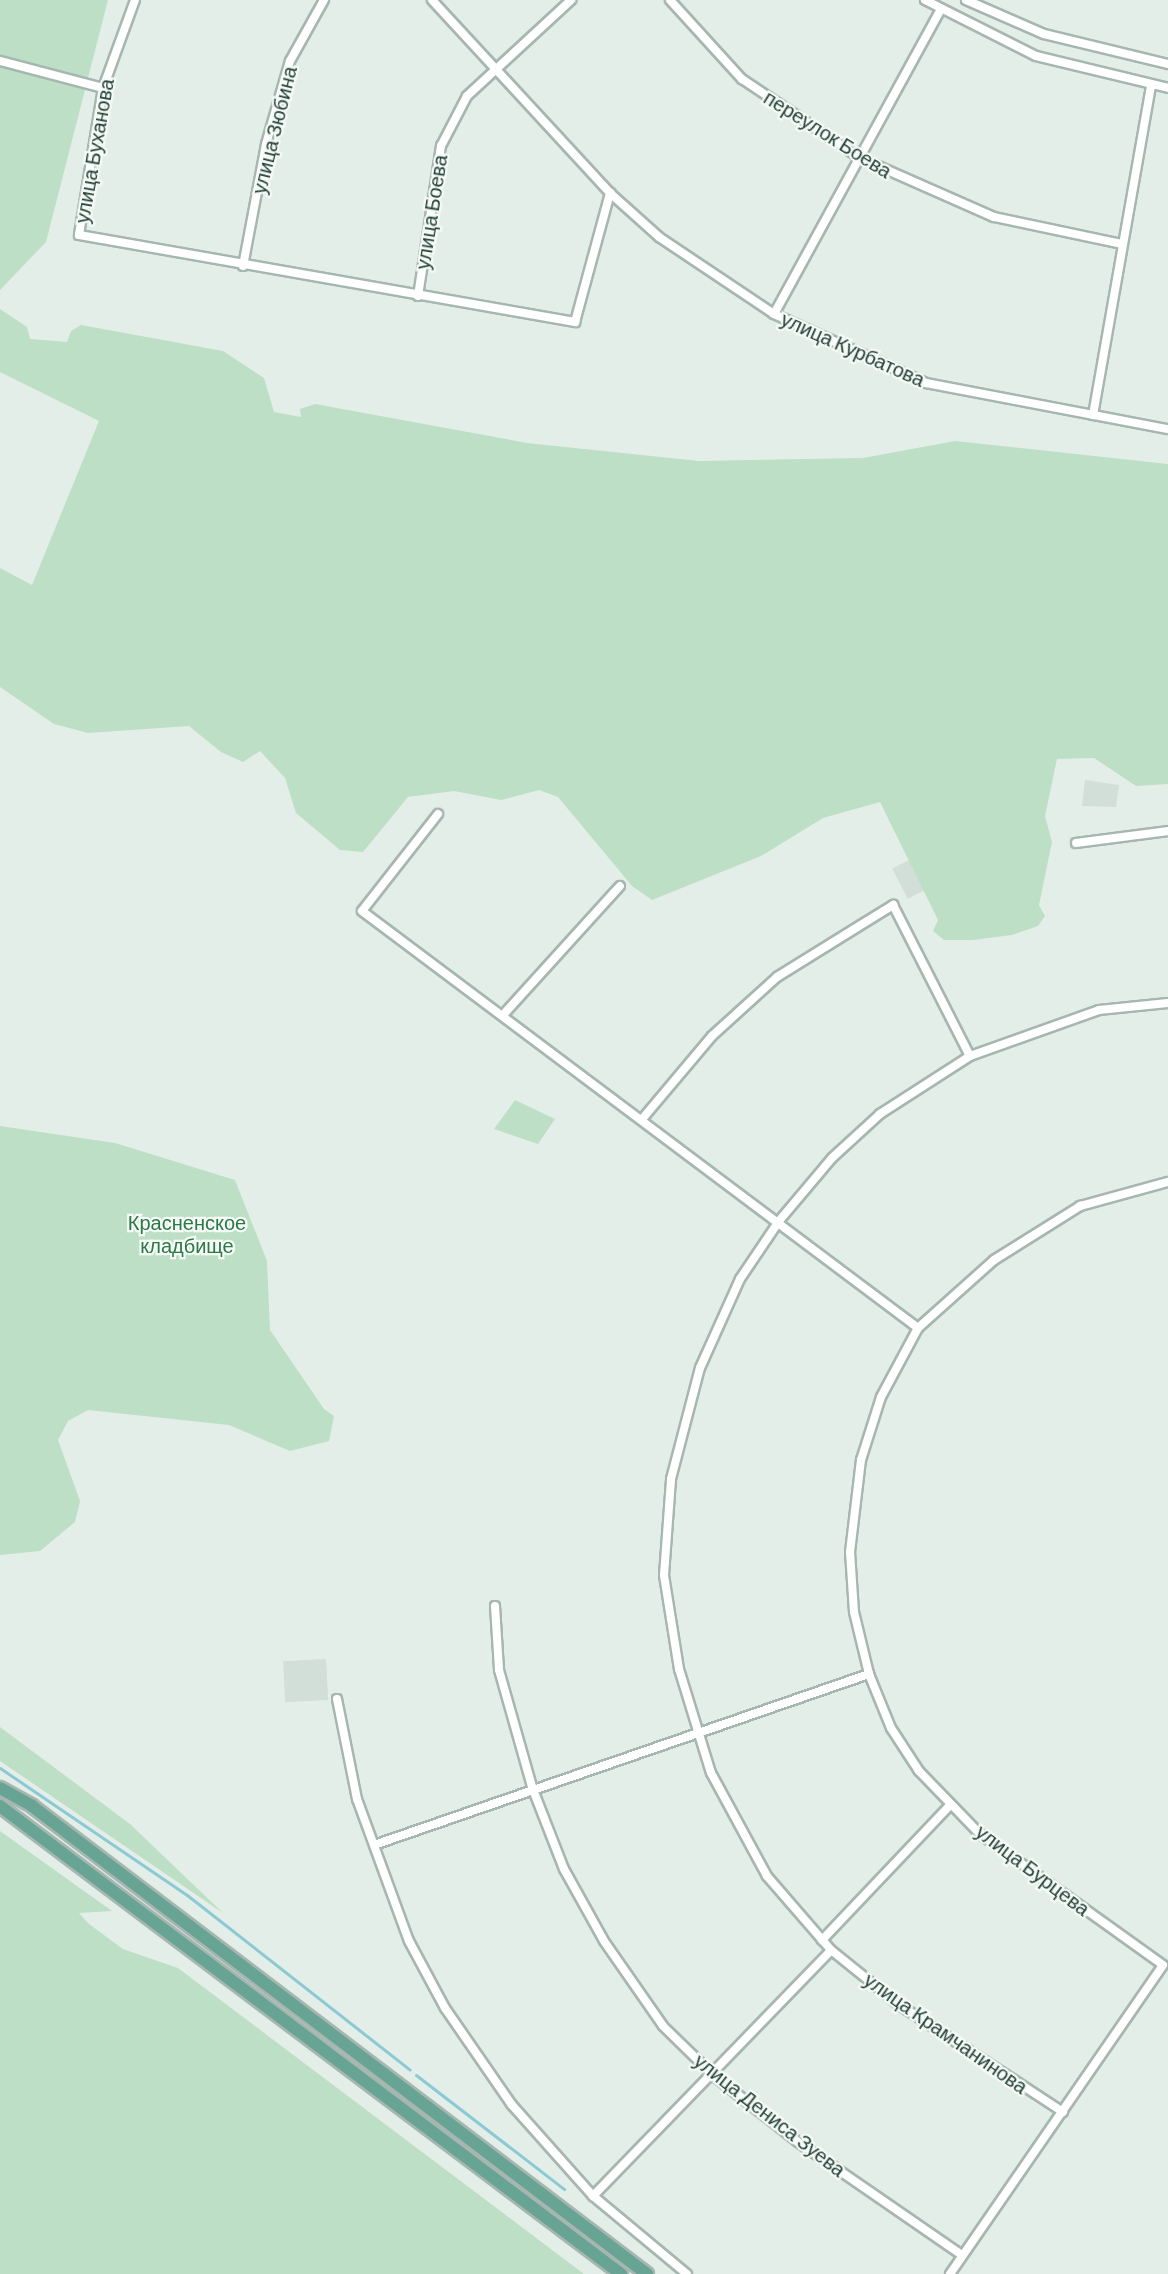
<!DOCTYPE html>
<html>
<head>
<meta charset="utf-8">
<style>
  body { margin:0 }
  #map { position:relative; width:1168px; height:2274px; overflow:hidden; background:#e4eee9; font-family:Barlow,sans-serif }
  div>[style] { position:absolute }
  .built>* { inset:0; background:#d2ded8; transform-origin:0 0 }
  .green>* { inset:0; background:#bddfc5 }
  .stream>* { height:3px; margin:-1.5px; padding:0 1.5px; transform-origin:1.5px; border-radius:1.5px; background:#8bcad3 }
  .roads { filter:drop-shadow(2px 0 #a6b6b0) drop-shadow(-2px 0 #a6b6b0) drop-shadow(0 2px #a6b6b0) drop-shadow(0 -2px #a6b6b0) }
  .minor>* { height:8px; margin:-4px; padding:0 4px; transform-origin:4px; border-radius:4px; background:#fff }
  .primary>* { height:12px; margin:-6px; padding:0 6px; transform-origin:6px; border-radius:6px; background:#68a493 }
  span { translate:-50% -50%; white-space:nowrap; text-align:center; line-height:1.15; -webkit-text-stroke:4.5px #f5faf7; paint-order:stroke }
  .street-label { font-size:20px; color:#234037 }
  .park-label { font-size:20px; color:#2c7847 }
</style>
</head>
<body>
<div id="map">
  <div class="built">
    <i style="clip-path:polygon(1085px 780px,1119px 785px,1116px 807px,1082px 806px)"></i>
    <i style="left:911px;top:859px;width:34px;height:21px;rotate:63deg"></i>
    <i style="left:326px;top:1659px;width:41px;height:43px;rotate:87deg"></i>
  </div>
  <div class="green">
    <i style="clip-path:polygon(0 0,108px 0,46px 242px,0 290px)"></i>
    <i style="clip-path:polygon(0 309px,27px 327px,30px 339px,67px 342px,71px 331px,81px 325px,223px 351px,264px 378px,274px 412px,301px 417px,300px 409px,315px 404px,527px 443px,699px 461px,863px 458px,955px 441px,1168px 464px,1168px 784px,1136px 786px,1094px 758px,1057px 759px,1045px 816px,1052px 842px,1039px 905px,1045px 916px,1038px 926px,1012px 935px,973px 940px,944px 940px,933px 931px,938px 920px,880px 802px,823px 818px,761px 856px,652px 900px,632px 886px,558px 797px,539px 790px,501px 800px,454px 791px,408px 797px,363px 852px,340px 850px,296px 813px,285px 778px,260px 751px,243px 762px,221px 752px,189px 726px,88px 733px,54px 724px,0 687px,0 568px,32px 585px,99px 421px,0 372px)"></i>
    <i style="clip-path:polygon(515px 1100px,555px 1119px,538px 1144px,494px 1129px)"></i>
    <i style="clip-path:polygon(0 1126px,115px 1143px,235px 1180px,267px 1261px,270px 1330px,324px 1409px,334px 1416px,329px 1441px,290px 1451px,229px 1425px,88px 1410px,68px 1421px,58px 1440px,80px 1501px,75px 1522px,40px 1551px,0 1555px)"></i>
    <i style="clip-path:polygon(0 1727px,130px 1824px,223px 1913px,0 1761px)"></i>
    <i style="clip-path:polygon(0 1831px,112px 1911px,79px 1913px,89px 1924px,123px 1949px,178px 1968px,584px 2274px,0 2274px)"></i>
  </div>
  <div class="stream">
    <i style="left:0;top:1768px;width:226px;rotate:34.2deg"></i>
    <i style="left:187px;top:1895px;width:283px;rotate:38.1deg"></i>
    <i style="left:416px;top:2075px;width:187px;rotate:37.6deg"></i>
  </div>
  <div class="roads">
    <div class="minor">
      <i style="left:135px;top:0;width:94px;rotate:110deg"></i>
      <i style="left:103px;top:88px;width:149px;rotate:99.3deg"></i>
      <i style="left:79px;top:235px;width:504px;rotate:9.95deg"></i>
      <i style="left:575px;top:322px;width:134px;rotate:-74.8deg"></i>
      <i style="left:432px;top:0;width:263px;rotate:47.3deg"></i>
      <i style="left:610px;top:193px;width:66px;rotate:41.9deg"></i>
      <i style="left:659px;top:237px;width:138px;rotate:33.8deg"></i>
      <i style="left:774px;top:314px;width:167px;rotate:24.4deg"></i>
      <i style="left:926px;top:383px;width:246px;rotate:10.8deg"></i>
      <i style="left:670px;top:0;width:107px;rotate:47.7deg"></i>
      <i style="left:742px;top:79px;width:142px;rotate:33.8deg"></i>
      <i style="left:860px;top:158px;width:146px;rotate:23.8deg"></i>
      <i style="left:994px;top:217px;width:131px;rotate:11.9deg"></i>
      <i style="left:925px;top:0;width:124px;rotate:26.8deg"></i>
      <i style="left:1036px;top:56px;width:136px;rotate:13.6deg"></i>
      <i style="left:966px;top:0;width:85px;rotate:23.6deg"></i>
      <i style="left:1044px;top:34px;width:128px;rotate:13.6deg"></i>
      <i style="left:0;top:61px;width:106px;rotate:14.7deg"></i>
      <i style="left:243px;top:266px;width:124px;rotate:-79.3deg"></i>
      <i style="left:266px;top:144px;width:86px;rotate:-73.9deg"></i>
      <i style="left:290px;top:61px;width:70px;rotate:-60.9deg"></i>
      <i style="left:418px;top:296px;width:152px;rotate:-81.3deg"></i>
      <i style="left:441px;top:146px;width:56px;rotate:-62.5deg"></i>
      <i style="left:467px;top:96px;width:142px;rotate:-42.7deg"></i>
      <i style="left:774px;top:314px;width:345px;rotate:-61.3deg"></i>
      <i style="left:1093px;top:415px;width:335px;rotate:-80deg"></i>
      <i style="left:438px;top:814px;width:123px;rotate:128.1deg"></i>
      <i style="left:362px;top:911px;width:695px;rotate:36.87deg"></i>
      <i style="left:1076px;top:843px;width:93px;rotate:-7.4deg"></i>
      <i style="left:503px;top:1015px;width:174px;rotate:-47.8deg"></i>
      <i style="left:643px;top:1118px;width:107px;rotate:-49.9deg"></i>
      <i style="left:712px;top:1036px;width:88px;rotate:-42.2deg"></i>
      <i style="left:777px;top:977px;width:137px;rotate:-31.8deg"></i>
      <i style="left:893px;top:905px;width:169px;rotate:63deg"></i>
      <i style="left:495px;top:1606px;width:64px;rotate:86.4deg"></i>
      <i style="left:499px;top:1670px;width:122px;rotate:74.2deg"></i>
      <i style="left:532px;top:1787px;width:88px;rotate:68.7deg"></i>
      <i style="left:564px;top:1869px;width:82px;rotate:60.9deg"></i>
      <i style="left:604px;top:1941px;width:103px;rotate:55.2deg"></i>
      <i style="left:663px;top:2026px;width:70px;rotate:44.4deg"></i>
      <i style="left:713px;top:2075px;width:108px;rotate:38.2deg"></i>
      <i style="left:798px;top:2142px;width:199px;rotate:34.6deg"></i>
      <i style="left:337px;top:1699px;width:102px;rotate:78.7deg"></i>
      <i style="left:357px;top:1799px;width:151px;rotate:69.9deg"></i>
      <i style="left:409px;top:1941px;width:76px;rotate:61.8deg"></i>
      <i style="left:445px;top:2008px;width:118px;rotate:55.4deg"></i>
      <i style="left:512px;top:2105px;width:122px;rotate:48.3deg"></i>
      <i style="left:593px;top:2196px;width:122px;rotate:39.7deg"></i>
      <i style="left:374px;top:1845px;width:524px;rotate:-19.06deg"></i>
      <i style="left:822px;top:1940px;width:187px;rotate:-46.5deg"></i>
      <i style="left:1063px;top:2112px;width:197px;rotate:-146.8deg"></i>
      <i style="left:898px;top:2004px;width:86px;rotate:-141.1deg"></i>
      <i style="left:831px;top:1950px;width:98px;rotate:-130.9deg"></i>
      <i style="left:767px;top:1876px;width:117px;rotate:-118.5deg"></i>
      <i style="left:711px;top:1773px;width:109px;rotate:-107.1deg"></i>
      <i style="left:679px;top:1669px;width:95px;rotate:-99.1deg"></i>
      <i style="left:664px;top:1575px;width:96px;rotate:-85.8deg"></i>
      <i style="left:671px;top:1479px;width:115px;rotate:-75.4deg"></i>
      <i style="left:700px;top:1368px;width:98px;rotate:-65.8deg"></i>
      <i style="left:740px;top:1279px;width:70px;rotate:-56.1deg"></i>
      <i style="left:779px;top:1221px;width:82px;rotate:-49.9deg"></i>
      <i style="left:832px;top:1158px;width:65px;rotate:-42.5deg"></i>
      <i style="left:880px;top:1114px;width:107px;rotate:-32.8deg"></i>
      <i style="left:970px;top:1056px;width:137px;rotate:-19.6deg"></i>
      <i style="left:1099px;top:1010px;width:69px;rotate:-5.8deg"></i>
      <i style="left:593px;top:2196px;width:342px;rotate:-45.9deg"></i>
      <i style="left:950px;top:2274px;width:375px;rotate:-55.4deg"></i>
      <i style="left:1163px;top:1965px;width:225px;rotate:-144.4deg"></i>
      <i style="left:980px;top:1834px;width:88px;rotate:-134.1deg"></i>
      <i style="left:919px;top:1771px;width:51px;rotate:-123.1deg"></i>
      <i style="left:891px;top:1728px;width:58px;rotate:-112.2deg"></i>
      <i style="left:869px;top:1674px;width:64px;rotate:-103.6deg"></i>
      <i style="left:854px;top:1612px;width:60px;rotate:-93.8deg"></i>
      <i style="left:850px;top:1552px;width:93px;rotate:-83.2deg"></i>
      <i style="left:861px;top:1460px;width:66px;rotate:-72.4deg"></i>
      <i style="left:881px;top:1397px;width:78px;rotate:-61.8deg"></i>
      <i style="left:918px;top:1328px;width:102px;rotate:-41.8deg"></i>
      <i style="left:994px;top:1260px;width:102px;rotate:-32.1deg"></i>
      <i style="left:1080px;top:1206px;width:91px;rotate:-15.3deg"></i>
    </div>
    <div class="primary">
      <i style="left:0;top:1788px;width:37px;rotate:29deg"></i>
      <i style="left:32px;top:1806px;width:773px;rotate:37.27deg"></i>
      <i style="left:0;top:1806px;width:778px;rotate:37deg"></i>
    </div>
  </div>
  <div class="street-label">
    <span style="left:274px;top:130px;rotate:-76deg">улица Зюбина</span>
    <span style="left:828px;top:134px;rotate:32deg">переулок Боева</span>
    <span style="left:94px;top:151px;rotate:-80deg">улица Буханова</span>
    <span style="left:431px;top:212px;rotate:-81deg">улица Боева</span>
    <span style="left:853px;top:349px;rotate:24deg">улица Курбатова</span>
    <span style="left:1033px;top:1870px;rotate:37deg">улица Бурцева</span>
    <span style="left:946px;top:2033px;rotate:35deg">улица Крамчанинова</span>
    <span style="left:770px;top:2115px;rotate:38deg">улица Дениса Зуева</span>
  </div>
  <div class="park-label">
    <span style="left:187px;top:1234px">Красненское<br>кладбище</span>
  </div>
</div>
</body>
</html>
